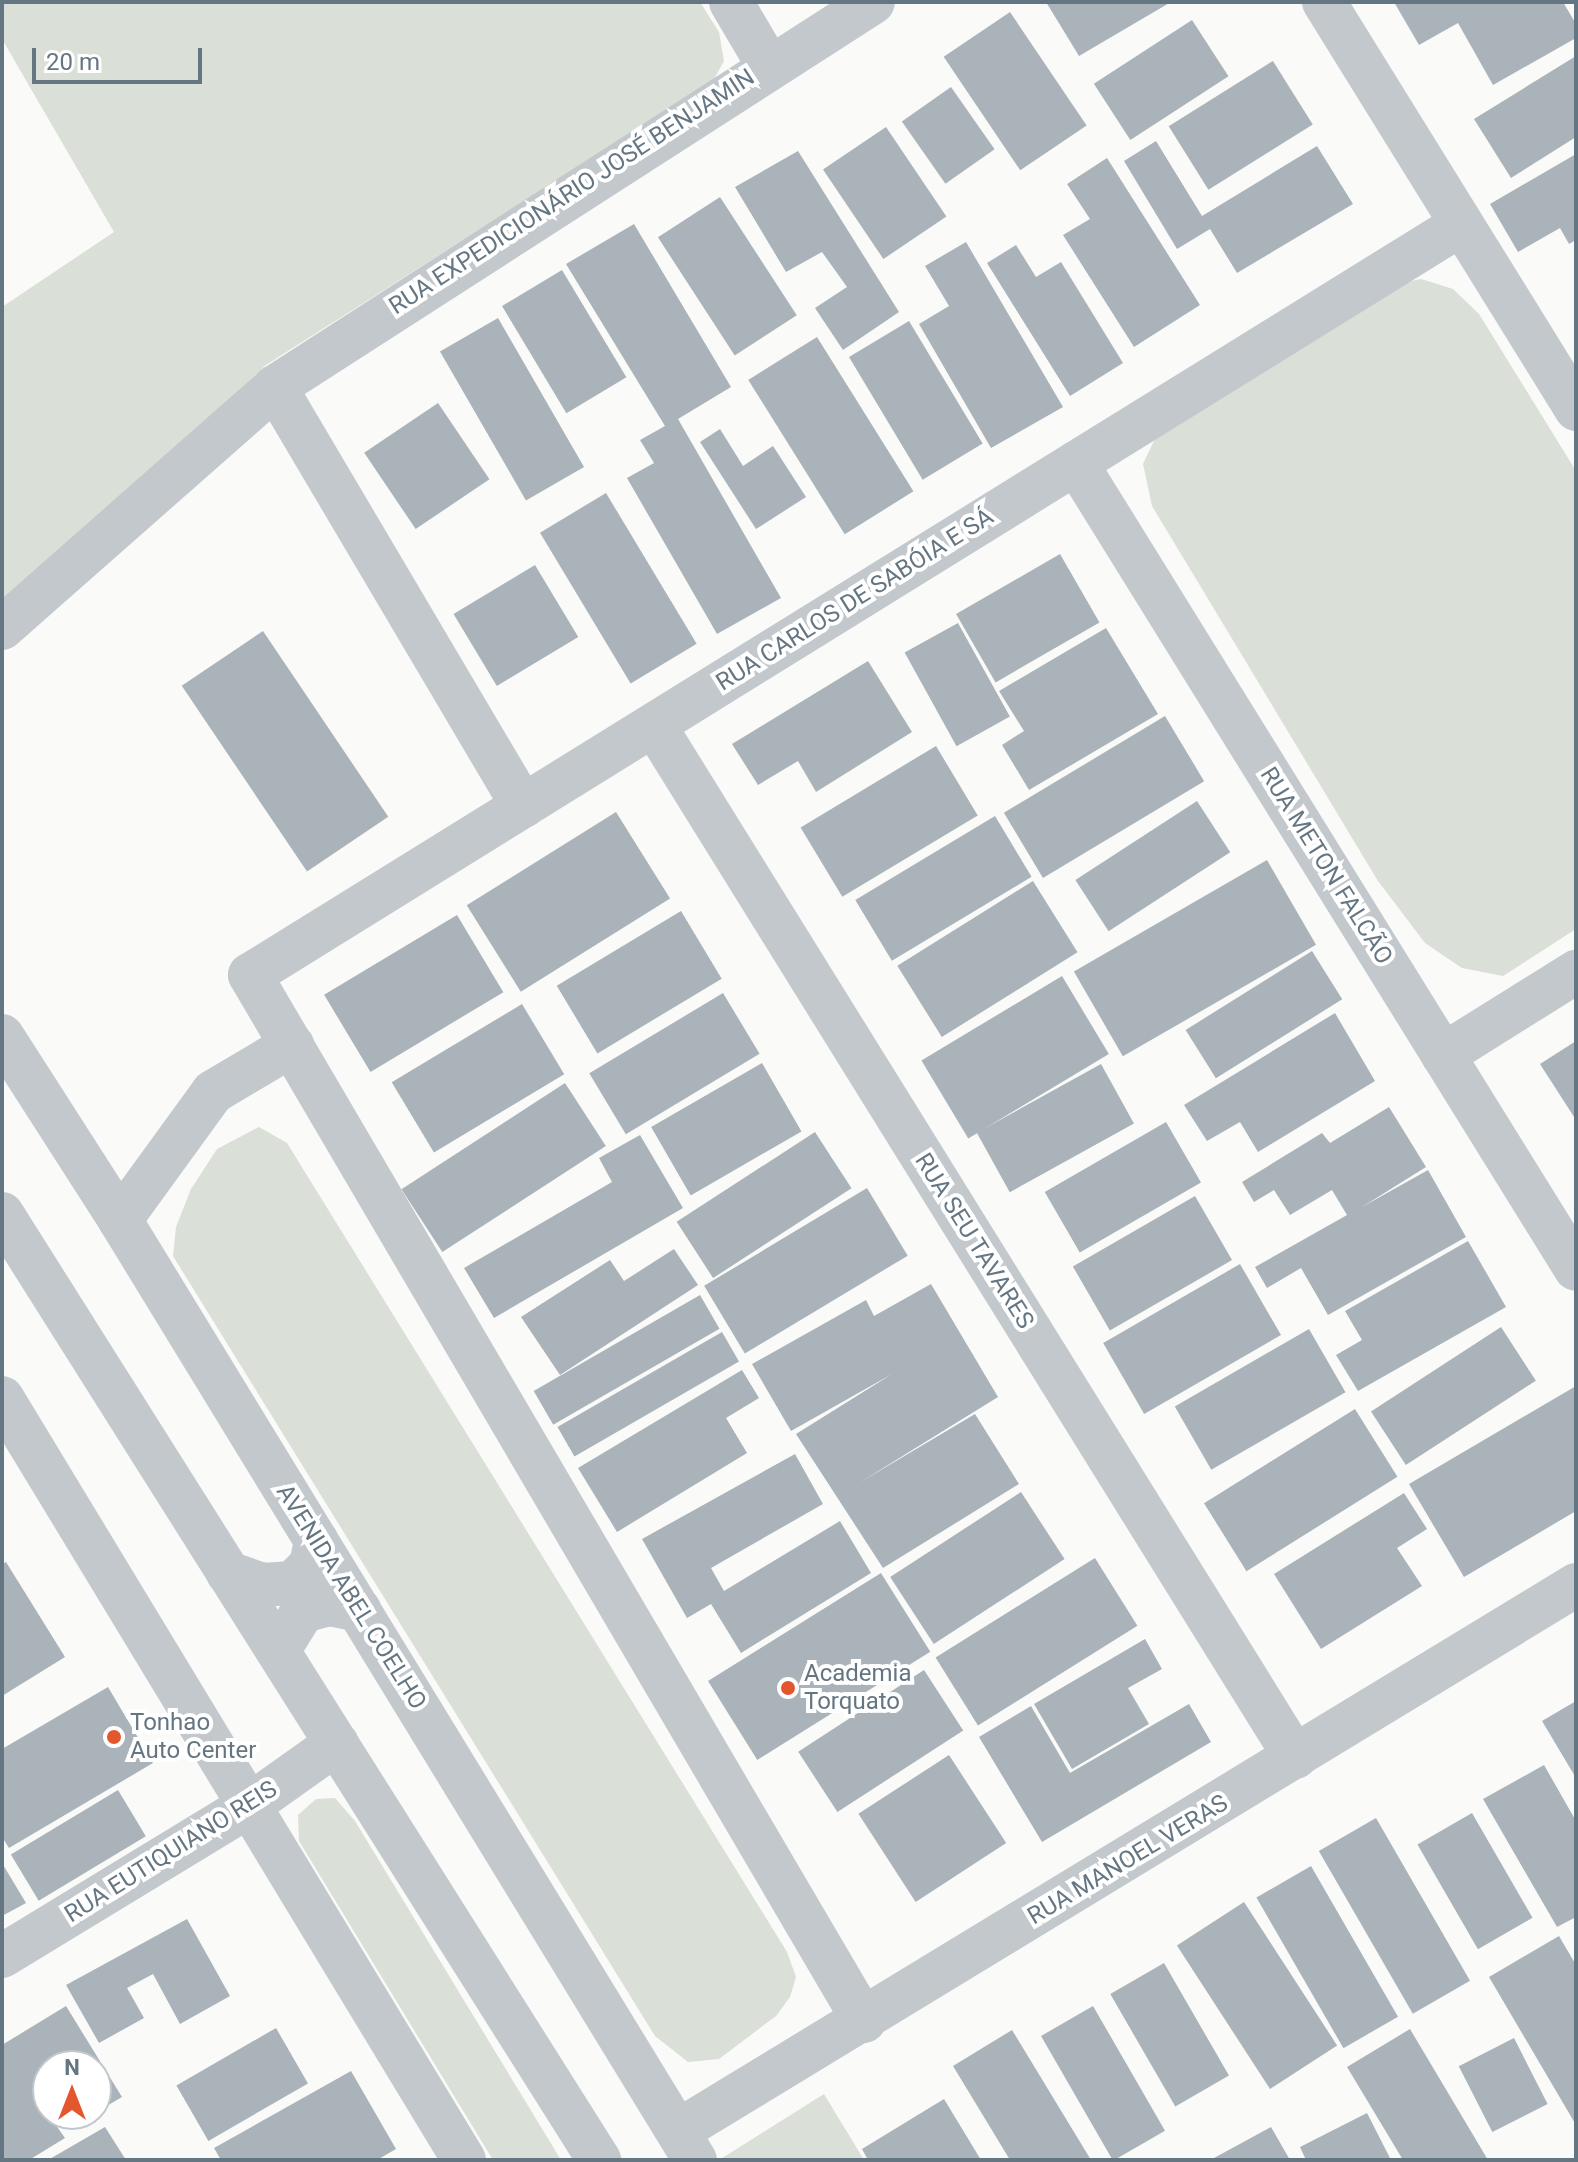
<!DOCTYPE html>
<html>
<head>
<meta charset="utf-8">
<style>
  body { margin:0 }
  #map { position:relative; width:1578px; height:2162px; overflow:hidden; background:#fafaf8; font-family:Roboto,sans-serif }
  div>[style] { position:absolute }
  .green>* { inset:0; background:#dadfd7 }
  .building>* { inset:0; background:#aab3b9; transform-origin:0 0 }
  .minor>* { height:44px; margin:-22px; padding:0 22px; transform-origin:22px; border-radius:22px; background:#c3c8cc }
  .dots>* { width:22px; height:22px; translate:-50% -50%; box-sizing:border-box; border:4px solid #fff; border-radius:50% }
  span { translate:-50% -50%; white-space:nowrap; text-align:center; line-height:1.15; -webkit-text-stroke:8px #fff; paint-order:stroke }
  .street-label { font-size:24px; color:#657683 }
  .poi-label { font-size:24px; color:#657683 }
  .left { translate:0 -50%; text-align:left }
  .frame { position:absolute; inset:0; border:4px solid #657683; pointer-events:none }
  .north { position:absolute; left:32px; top:2050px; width:80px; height:80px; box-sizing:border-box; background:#fff; border:2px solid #c1c8cd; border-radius:50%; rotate:0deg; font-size:22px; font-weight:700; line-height:32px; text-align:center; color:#657683 }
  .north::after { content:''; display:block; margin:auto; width:28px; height:36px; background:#e4572e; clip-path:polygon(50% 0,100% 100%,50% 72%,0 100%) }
  .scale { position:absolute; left:32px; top:48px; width:170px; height:36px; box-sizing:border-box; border:4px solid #657683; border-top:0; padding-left:10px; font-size:24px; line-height:28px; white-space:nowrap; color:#657683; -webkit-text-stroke:6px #fff; paint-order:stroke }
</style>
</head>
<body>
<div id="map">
  <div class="green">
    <i style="clip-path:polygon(2px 2px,700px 2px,719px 32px,724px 61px,713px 81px,266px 365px,2px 614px,2px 307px,114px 232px,2px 39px)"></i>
    <i style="clip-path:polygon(1421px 279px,1453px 289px,1479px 314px,1576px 471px,1576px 929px,1503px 976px,1462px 968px,1425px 943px,1378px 881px,1152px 506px,1143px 464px,1161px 426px,1382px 287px)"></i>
    <i style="clip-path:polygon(259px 1127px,287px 1143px,787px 1952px,796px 1977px,790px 1997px,776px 2016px,719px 2059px,688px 2062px,655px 2036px,173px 1256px,176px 1227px,191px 1189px,217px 1149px)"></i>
    <i style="clip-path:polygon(335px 1798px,355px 1821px,561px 2160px,493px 2160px,299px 1841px,298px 1815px,316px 1799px)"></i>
    <i style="clip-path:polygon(824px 2094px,864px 2160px,719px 2160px)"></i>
  </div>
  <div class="building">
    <i style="clip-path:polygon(1046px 2px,1171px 2px,1079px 56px)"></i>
    <i style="clip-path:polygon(1394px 2px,1563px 2px,1576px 24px,1576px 38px,1493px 85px,1458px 23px,1419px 45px)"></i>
    <i style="left:1010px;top:12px;width:137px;height:80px;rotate:56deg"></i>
    <i style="left:1192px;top:20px;width:67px;height:117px;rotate:57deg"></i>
    <i style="clip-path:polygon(1576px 56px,1576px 137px,1511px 178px,1474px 119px)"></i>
    <i style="left:1273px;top:61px;width:75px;height:123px;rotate:58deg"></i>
    <i style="left:951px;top:87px;width:76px;height:60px;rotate:55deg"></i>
    <i style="left:886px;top:127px;width:108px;height:76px;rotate:56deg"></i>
    <i style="clip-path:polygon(1156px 141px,1202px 216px,1317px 146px,1353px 204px,1237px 273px,1210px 229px,1177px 249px,1124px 161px)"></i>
    <i style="clip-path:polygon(798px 151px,899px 312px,843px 350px,815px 308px,847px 287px,822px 252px,786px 272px,735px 187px)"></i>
    <i style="clip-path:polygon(1576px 154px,1576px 240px,1569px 244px,1560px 228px,1518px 252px,1490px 204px)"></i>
    <i style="clip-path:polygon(1107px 158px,1200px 305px,1134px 347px,1063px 235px,1090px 219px,1067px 184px)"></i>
    <i style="left:720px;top:197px;width:141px;height:74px;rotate:57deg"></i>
    <i style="clip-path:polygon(634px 224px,731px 387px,678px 419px,781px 598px,717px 634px,627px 478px,654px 463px,640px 440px,665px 426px,566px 264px)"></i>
    <i style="clip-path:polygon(966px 242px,1063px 407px,991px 448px,919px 324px,949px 306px,925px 266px)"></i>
    <i style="clip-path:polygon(1016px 245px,1036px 277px,1061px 262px,1123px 363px,1070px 396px,987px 263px)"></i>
    <i style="left:562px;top:270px;width:125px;height:70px;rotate:59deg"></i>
    <i style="left:498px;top:318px;width:172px;height:67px;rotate:60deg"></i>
    <i style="left:909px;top:321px;width:143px;height:70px;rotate:59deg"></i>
    <i style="left:817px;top:337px;width:182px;height:81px;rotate:58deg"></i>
    <i style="left:438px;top:403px;width:92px;height:89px;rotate:56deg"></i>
    <i style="clip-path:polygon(720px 429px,743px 466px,773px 446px,806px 497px,756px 529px,700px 442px)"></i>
    <i style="left:606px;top:493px;width:176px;height:77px;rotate:59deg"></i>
    <i style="left:1060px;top:554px;width:79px;height:120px;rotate:60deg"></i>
    <i style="left:535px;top:565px;width:84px;height:95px;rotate:59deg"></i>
    <i style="left:958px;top:623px;width:107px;height:61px;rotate:61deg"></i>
    <i style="clip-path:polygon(1106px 628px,1158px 714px,1029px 790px,1002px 745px,1024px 731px,999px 691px)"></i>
    <i style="left:263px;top:631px;width:224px;height:98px;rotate:56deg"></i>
    <i style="clip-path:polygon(868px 661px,912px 732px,816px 792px,798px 761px,758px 785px,732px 744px)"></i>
    <i style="left:1165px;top:716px;width:76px;height:188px;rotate:59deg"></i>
    <i style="left:936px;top:746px;width:81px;height:158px;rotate:59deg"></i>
    <i style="left:1197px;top:801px;width:61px;height:145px;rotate:57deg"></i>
    <i style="left:616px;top:812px;width:102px;height:176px;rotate:58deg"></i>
    <i style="left:995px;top:816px;width:71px;height:163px;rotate:59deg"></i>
    <i style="left:1267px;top:860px;width:98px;height:223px;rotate:60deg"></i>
    <i style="left:1033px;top:881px;width:84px;height:160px;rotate:58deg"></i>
    <i style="left:681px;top:911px;width:79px;height:145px;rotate:59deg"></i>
    <i style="left:457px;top:915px;width:90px;height:155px;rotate:59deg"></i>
    <i style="left:1312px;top:951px;width:57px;height:149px;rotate:58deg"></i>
    <i style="left:1062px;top:976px;width:91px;height:164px;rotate:59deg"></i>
    <i style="left:723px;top:993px;width:71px;height:156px;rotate:59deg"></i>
    <i style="left:522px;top:1004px;width:82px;height:152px;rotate:59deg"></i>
    <i style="clip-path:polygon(1335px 1013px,1375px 1081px,1258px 1152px,1240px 1122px,1207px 1141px,1184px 1105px)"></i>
    <i style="clip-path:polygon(1576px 1041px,1576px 1120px,1540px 1064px)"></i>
    <i style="left:762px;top:1063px;width:79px;height:128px;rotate:60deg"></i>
    <i style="left:1101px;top:1064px;width:68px;height:142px;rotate:61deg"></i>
    <i style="left:565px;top:1083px;width:75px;height:195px;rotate:57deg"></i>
    <i style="clip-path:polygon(1389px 1107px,1426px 1167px,1362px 1207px,1428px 1170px,1466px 1237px,1328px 1315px,1301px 1268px,1267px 1288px,1255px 1267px,1347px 1215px,1332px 1190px,1290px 1215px,1274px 1190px,1254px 1202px,1242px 1182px,1322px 1133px,1330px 1143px)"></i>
    <i style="left:1166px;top:1122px;width:70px;height:140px;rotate:60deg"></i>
    <i style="left:815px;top:1132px;width:67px;height:165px;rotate:57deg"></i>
    <i style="clip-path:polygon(640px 1135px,683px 1208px,494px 1318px,464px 1268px,612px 1182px,599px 1158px)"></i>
    <i style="left:867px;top:1188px;width:79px;height:190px;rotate:59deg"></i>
    <i style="left:1195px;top:1196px;width:74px;height:141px;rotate:60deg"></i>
    <i style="clip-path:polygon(1468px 1241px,1506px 1307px,1358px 1391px,1336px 1355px,1362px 1340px,1345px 1311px)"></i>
    <i style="clip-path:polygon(674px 1249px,698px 1285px,560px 1375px,521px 1317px,610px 1260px,624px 1281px)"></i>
    <i style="left:1240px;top:1264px;width:82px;height:158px;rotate:60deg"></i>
    <i style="clip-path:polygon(931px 1284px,998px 1397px,859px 1483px,975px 1414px,1019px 1484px,883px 1568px,796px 1434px,892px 1374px,791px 1431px,752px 1364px,866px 1300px,874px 1316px)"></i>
    <i style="left:700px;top:1295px;width:39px;height:192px;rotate:60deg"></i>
    <i style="left:1501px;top:1327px;width:64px;height:155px;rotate:57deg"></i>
    <i style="left:1309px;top:1329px;width:73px;height:155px;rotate:60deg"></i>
    <i style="left:722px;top:1332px;width:34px;height:190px;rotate:60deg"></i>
    <i style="clip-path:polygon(742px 1370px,759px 1398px,726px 1418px,747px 1453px,617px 1532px,578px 1468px)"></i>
    <i style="clip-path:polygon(1576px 1386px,1576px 1511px,1464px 1577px,1409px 1484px)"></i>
    <i style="left:1355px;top:1409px;width:80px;height:178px;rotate:58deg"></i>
    <i style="clip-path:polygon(795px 1454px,823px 1504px,711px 1568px,724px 1591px,840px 1521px,871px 1573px,741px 1653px,711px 1604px,687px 1618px,642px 1539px)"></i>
    <i style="left:1021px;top:1492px;width:80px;height:156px;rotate:57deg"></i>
    <i style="clip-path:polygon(1404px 1493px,1427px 1529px,1397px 1548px,1422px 1586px,1321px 1649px,1274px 1574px)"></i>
    <i style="left:1095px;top:1558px;width:80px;height:188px;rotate:58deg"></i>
    <i style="clip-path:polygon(6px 1562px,65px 1657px,2px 1696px,2px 1564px)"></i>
    <i style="left:881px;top:1573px;width:93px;height:204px;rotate:58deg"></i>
    <i style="clip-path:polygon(1145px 1639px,1162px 1669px,1128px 1688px,1149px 1724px,1072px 1769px,1034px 1704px)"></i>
    <i style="left:924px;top:1670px;width:72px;height:150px;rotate:57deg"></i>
    <i style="clip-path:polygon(108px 1687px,153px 1763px,9px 1848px,2px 1837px,2px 1749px)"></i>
    <i style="clip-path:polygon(1576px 1701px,1576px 1778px,1542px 1721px)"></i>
    <i style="clip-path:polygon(1189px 1704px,1211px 1742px,1042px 1842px,979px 1737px,1031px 1706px,1070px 1773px)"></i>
    <i style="left:949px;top:1755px;width:105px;height:108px;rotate:57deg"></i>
    <i style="clip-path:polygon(1544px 1765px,1576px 1821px,1576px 1917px,1557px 1927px,1483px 1799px)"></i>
    <i style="left:118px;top:1790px;width:54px;height:125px;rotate:59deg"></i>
    <i style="left:1472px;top:1813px;width:121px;height:63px;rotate:60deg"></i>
    <i style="left:1376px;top:1818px;width:188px;height:66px;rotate:60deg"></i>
    <i style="clip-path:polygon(2px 1863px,26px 1903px,2px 1916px)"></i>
    <i style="left:1311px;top:1866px;width:174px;height:63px;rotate:60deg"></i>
    <i style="left:1244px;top:1902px;width:171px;height:80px;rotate:57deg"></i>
    <i style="clip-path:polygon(187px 1919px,230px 1996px,180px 2024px,153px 1974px,127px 1988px,144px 2018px,99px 2043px,66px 1985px)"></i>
    <i style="clip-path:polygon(1559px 1936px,1576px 1965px,1576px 2125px,1489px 1977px)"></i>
    <i style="left:1164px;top:1963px;width:130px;height:62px;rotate:60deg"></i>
    <i style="clip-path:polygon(66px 2006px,122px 2097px,98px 2111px,96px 2066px,48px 2066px,48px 2114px,65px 2138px,29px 2160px,2px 2160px,2px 2045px)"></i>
    <i style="left:1093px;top:2006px;width:144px;height:60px;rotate:60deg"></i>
    <i style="left:276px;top:2028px;width:64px;height:115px;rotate:60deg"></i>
    <i style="clip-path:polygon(1410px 2029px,1488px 2160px,1403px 2160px,1347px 2067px)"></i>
    <i style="clip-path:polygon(1012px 2030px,1091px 2160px,1010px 2160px,953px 2066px)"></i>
    <i style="left:1514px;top:2038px;width:74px;height:62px;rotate:63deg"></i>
    <i style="clip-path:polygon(351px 2071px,396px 2149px,377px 2160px,221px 2160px,214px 2148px)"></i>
    <i style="clip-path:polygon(944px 2099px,981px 2160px,868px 2160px,862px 2149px)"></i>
    <i style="clip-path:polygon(1367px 2113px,1391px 2160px,1306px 2160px,1300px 2147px)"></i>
    <i style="clip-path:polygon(105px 2127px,126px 2160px,48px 2160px)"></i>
    <i style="clip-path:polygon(1271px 2127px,1290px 2160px,1215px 2160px,1214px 2158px)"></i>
  </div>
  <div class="minor">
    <i style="left:731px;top:2px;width:73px;rotate:59.6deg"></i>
    <i style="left:1324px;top:2px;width:479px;rotate:58.2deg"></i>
    <i style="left:275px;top:387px;width:487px;rotate:59.4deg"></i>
    <i style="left:1076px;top:463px;width:948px;rotate:58.19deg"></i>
    <i style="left:2px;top:628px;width:364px;rotate:-41.4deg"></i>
    <i style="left:275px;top:387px;width:711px;rotate:-32.77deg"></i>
    <i style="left:654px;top:725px;width:1215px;rotate:58.15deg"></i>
    <i style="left:2px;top:1036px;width:219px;rotate:57.3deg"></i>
    <i style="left:120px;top:1220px;width:1102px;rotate:58.55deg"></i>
    <i style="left:1443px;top:1055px;width:157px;rotate:-32deg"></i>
    <i style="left:2px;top:1214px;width:1119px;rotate:57.74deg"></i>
    <i style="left:120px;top:1220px;width:158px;rotate:-54deg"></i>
    <i style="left:213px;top:1092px;width:92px;rotate:-30.7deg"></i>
    <i style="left:2px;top:1398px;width:891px;rotate:58.77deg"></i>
    <i style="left:228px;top:1573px;width:36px;rotate:19deg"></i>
    <i style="left:262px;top:1585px;width:31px;rotate:-4deg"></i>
    <i style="left:293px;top:1583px;width:25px;rotate:-45deg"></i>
    <i style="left:311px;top:1565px;width:25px;rotate:-78deg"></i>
    <i style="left:278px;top:1651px;width:47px;rotate:-58deg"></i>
    <i style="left:303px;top:1611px;width:28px;rotate:-15deg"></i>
    <i style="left:330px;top:1604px;width:30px;rotate:12deg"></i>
    <i style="left:2px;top:1956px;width:287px;rotate:-31.3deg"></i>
    <i style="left:247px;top:1807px;width:110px;rotate:-35.4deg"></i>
    <i style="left:864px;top:2021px;width:1213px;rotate:-120.41deg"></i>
    <i style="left:250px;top:975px;width:1424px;rotate:-31.79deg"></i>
    <i style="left:678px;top:2131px;width:1051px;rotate:-31.3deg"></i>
  </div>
  <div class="dots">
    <i style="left:788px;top:1688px;background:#e4572e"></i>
    <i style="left:114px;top:1737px;background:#e4572e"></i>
  </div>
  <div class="street-label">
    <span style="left:572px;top:192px;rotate:-33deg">RUA EXPEDICIONÁRIO JOSÉ BENJAMIN</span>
    <span style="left:855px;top:600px;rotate:-32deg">RUA CARLOS DE SABÓIA E SÁ</span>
    <span style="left:1326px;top:866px;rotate:58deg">RUA METON FALCÃO</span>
    <span style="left:974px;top:1241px;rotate:58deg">RUA SEU TAVARES</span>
    <span style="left:351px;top:1597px;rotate:58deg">AVENIDA ABEL COELHO</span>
    <span style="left:171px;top:1852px;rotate:-32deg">RUA EUTIQUIANO REIS</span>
    <span style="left:1128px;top:1860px;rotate:-31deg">RUA MANOEL VERAS</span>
  </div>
  <div class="poi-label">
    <span class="left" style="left:804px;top:1688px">Academia<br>Torquato</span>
    <span class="left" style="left:130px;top:1737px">Tonhao<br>Auto Center</span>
  </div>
  <div class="frame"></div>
  <div class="north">N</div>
  <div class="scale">20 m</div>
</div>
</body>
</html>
